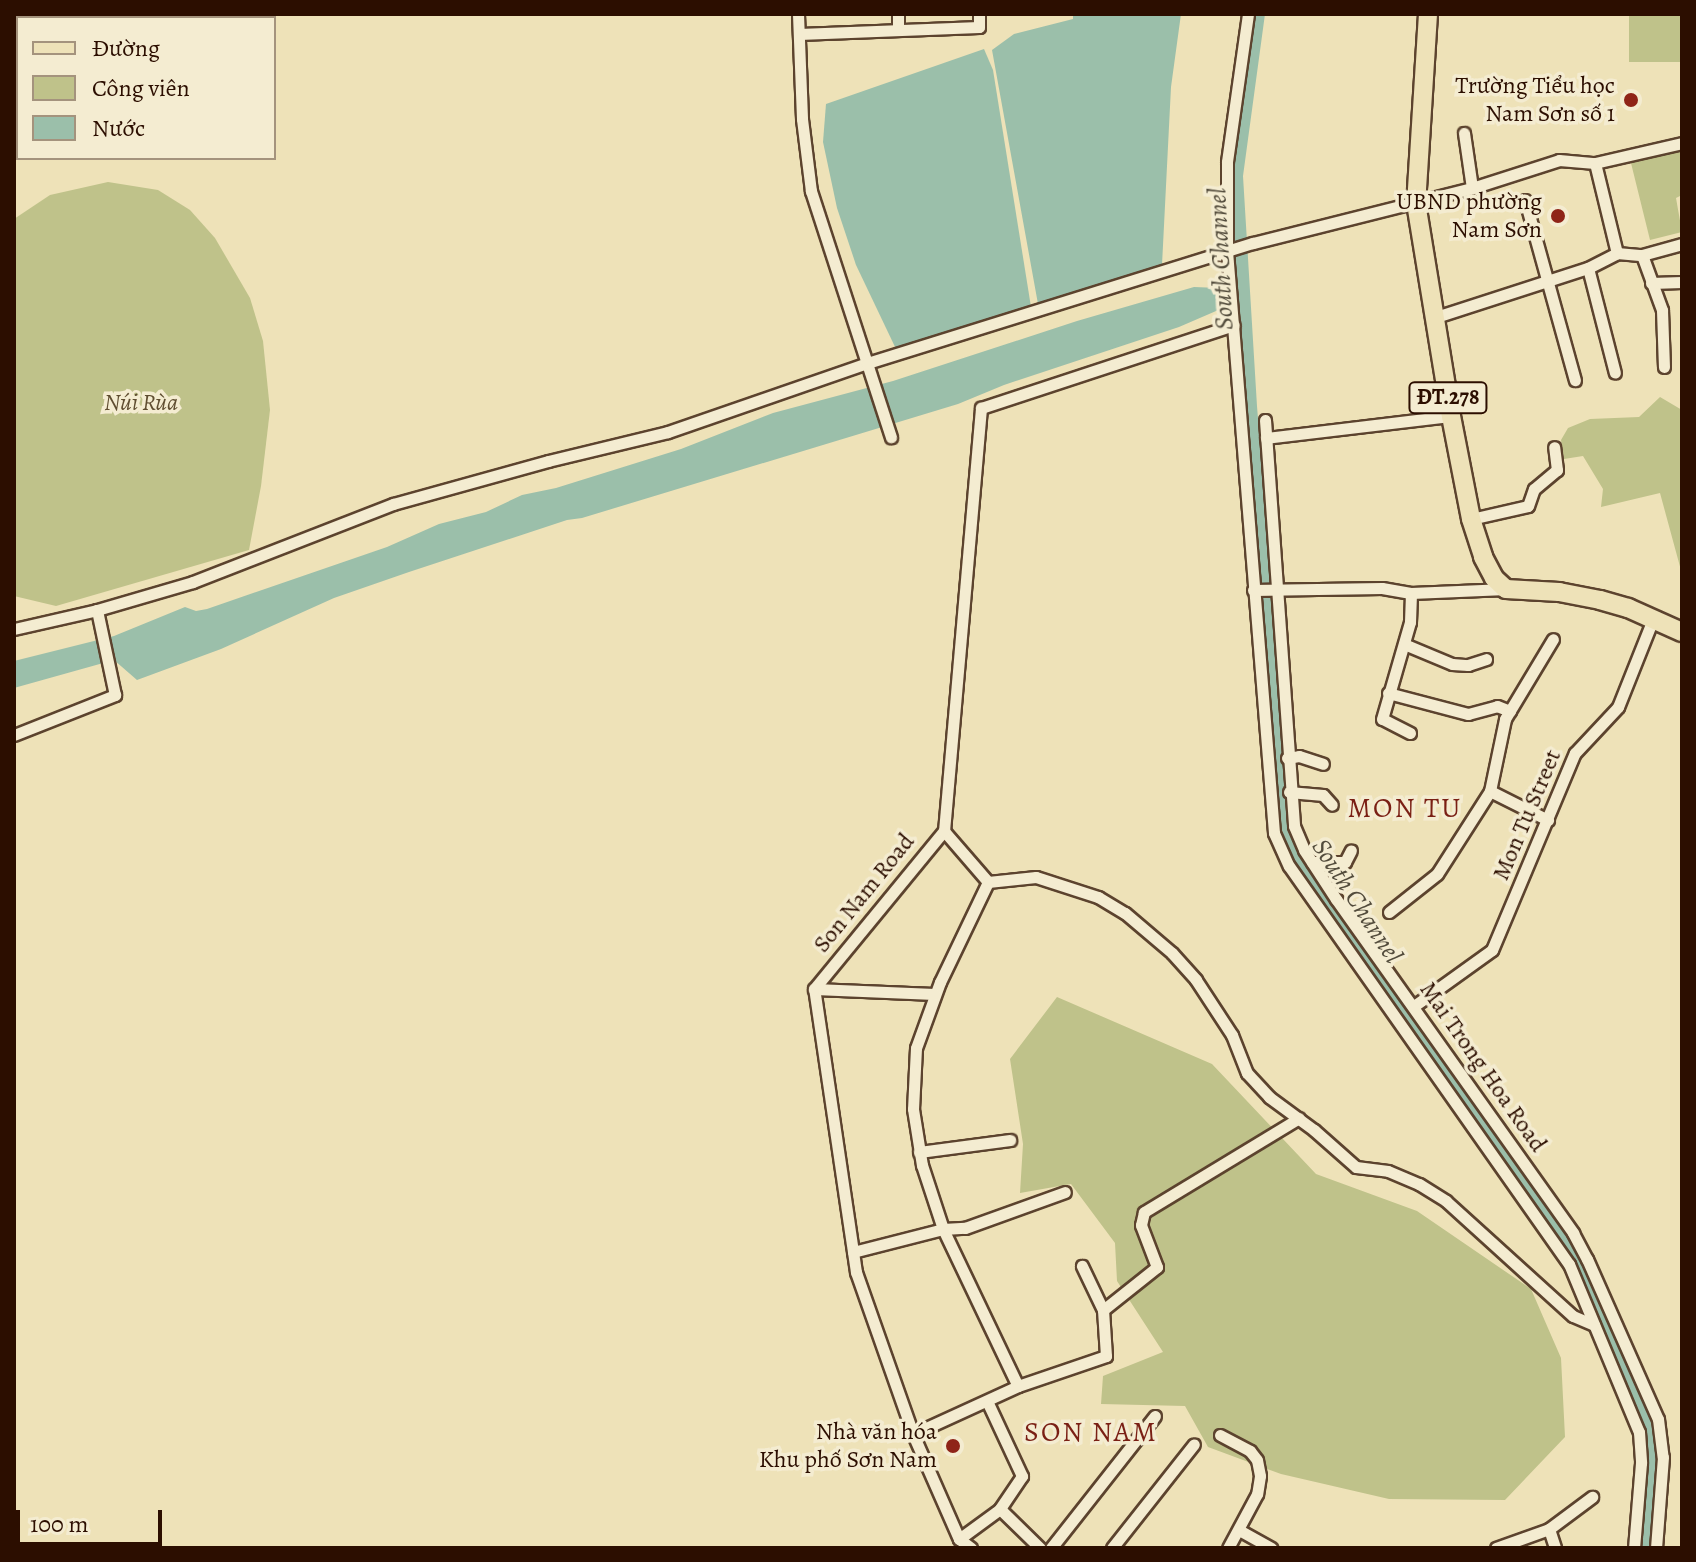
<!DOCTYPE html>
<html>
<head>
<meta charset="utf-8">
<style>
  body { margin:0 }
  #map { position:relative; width:1696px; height:1562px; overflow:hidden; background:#eee2b8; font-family:Alegreya,serif }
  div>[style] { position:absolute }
  .green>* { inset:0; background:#bfc28a; transform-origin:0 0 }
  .water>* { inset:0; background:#9bbfaa }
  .roads { filter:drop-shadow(2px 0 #5c432e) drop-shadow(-2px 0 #5c432e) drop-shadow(0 2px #5c432e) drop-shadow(0 -2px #5c432e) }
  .minor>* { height:11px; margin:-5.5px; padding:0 5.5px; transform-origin:5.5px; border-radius:5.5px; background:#f4ecd1 }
  .primary>* { height:18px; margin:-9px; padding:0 9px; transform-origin:9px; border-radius:9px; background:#eee2b8 }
  .dots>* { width:22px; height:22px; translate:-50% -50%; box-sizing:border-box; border:4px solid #f4ecd1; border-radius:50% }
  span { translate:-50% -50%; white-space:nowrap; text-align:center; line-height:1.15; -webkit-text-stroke:7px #f4ecd1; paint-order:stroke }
  .shield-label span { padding:2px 6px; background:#f4ecd1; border:2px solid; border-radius:6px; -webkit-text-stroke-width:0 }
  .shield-label { font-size:22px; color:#2c0e00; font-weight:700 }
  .poi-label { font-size:24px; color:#2c0e00 }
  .right { translate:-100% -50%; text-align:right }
  .park-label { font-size:24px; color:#5f4d30; font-style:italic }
  .street-label { font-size:24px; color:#2c0e00 }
  .water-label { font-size:26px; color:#534c3c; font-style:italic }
  .quarter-label { font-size:28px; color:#7a1f14; letter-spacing:2px }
  .frame { position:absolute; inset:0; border:16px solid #2c0e00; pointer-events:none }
  .legend { position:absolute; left:16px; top:16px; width:260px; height:144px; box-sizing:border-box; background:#f4ecd1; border:2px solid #a4937d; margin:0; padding:10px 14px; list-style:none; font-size:24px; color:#2c0e00 }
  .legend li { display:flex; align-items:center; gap:16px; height:40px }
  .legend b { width:40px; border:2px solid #a4937d }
  .scale { position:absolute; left:16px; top:1510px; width:146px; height:36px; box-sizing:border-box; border:4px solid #2c0e00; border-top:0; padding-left:10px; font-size:24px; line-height:28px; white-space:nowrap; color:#2c0e00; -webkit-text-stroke:6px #f4ecd1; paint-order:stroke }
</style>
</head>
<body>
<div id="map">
  <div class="green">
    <i style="left:1629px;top:14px;width:53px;height:48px"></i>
    <i style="clip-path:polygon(1682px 147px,1682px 195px,1676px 198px,1682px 232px,1650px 240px,1630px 159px)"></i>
    <i style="clip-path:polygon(108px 182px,158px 190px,190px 210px,215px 238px,250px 298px,263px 341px,270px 410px,261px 486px,249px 550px,56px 606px,14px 596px,14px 219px,50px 195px)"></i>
    <i style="clip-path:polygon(1660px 397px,1682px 410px,1682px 574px,1660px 493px,1601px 507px,1603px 489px,1583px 456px,1564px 459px,1561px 440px,1568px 428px,1590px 419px,1639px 417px)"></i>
    <i style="clip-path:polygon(1057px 997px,1212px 1064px,1316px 1174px,1417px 1211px,1531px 1289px,1561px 1358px,1565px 1437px,1505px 1500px,1389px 1499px,1281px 1474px,1208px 1447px,1185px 1406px,1101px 1404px,1103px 1376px,1163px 1352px,1117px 1281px,1115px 1243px,1071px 1184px,1020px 1193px,1023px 1144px,1010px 1059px)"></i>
  </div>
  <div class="water">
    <i style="clip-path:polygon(1073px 14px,1181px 14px,1171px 87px,1162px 265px,1159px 269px,1038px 304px,992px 50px,1014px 34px,1073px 19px)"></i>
    <i style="clip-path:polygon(1254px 14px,1265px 14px,1243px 176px,1257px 406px,1290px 825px,1577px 1248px,1656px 1430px,1659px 1454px,1650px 1548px,1640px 1548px,1647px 1472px,1646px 1431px,1569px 1254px,1294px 864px,1279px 822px,1232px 232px,1234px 159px)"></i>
    <i style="clip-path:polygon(984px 49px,993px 70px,1031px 307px,896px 349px,856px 265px,837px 208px,823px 142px,826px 104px)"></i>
    <i style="clip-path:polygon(1194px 287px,1219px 288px,1226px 303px,1223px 308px,1179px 327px,1004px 385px,958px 404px,582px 518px,567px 520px,409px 572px,334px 598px,221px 649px,137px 680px,114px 660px,14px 688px,14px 661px,114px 636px,185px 607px,196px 611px,207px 609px,387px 547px,439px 524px,486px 512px,522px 495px,556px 488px,681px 449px,773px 413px,893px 381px,1077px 321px)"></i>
  </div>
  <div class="roads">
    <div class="minor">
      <i style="left:798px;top:14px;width:105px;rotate:87.8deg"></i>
      <i style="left:802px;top:119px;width:73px;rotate:82.9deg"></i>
      <i style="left:811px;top:191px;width:259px;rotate:72deg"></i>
      <i style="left:898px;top:14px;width:15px;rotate:90deg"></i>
      <i style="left:1248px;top:14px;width:149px;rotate:98.1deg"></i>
      <i style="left:1227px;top:162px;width:89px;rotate:90deg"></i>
      <i style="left:1227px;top:251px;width:584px;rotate:85.38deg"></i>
      <i style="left:1274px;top:833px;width:36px;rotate:66deg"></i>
      <i style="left:1289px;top:866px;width:487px;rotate:54.9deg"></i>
      <i style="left:1569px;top:1264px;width:182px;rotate:67.4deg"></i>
      <i style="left:1639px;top:1432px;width:31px;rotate:86deg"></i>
      <i style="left:1641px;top:1463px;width:85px;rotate:94.7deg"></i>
      <i style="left:799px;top:34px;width:180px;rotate:-2.2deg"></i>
      <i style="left:979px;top:27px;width:13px;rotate:-90deg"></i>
      <i style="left:1464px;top:133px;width:56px;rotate:81.7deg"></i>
      <i style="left:1595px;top:163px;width:93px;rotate:76.3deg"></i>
      <i style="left:1525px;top:200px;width:187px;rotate:74.5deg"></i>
      <i style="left:1642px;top:255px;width:59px;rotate:70deg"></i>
      <i style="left:1662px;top:310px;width:57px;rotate:88deg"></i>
      <i style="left:1588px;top:268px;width:108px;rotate:75.6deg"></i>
      <i style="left:1651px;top:283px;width:31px;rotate:-2deg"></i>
      <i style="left:1436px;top:317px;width:160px;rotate:-17.9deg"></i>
      <i style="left:1588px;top:268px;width:33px;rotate:-27deg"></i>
      <i style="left:1617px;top:253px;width:25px;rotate:5deg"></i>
      <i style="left:1642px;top:255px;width:41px;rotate:-15.4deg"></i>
      <i style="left:1265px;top:420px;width:407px;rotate:85.9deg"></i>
      <i style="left:1294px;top:826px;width:26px;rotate:67deg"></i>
      <i style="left:1304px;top:850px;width:59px;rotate:56.9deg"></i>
      <i style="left:1336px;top:899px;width:410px;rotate:54.6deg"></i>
      <i style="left:1573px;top:1233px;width:30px;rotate:62deg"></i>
      <i style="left:1587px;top:1259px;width:175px;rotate:66.1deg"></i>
      <i style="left:1658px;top:1419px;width:38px;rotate:83deg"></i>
      <i style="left:1663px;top:1457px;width:91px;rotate:94.4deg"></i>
      <i style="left:1266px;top:438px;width:186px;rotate:-6.8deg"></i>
      <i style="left:1471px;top:519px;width:58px;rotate:-12.8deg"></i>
      <i style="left:1528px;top:506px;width:18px;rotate:-71deg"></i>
      <i style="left:1534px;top:489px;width:30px;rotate:-40deg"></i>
      <i style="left:1557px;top:470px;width:23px;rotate:-97deg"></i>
      <i style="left:1253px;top:590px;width:129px;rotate:-0.9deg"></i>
      <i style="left:1382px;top:588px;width:29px;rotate:10deg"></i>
      <i style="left:1411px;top:593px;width:95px;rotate:-2.4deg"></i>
      <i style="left:14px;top:629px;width:85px;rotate:-12.9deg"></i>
      <i style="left:97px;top:610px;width:100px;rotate:-16.3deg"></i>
      <i style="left:193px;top:582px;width:215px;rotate:-21.3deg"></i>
      <i style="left:393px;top:504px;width:161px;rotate:-15.5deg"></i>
      <i style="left:548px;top:461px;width:123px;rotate:-13.6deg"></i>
      <i style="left:668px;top:432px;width:211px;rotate:-19.1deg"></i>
      <i style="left:867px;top:363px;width:404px;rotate:-17.3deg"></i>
      <i style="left:1253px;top:243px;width:226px;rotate:-14.1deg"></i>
      <i style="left:1472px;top:188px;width:91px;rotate:-17.8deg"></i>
      <i style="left:1559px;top:160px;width:36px;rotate:5deg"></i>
      <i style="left:1595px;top:163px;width:89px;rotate:-12.9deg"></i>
      <i style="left:1404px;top:644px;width:52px;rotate:22.6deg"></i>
      <i style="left:1452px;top:664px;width:16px;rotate:4deg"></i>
      <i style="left:1468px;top:665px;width:19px;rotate:-18deg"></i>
      <i style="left:1388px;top:693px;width:83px;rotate:14.7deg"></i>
      <i style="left:1468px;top:714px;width:30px;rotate:-15deg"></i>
      <i style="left:1497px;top:706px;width:14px;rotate:21deg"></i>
      <i style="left:1410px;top:733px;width:31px;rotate:-153deg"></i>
      <i style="left:1382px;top:719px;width:101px;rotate:-73.9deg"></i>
      <i style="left:1410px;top:622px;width:29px;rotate:-88deg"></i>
      <i style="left:14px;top:735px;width:109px;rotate:-21.6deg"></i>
      <i style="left:115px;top:695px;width:87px;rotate:-102deg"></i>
      <i style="left:1287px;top:758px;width:12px;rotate:-9deg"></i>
      <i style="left:1299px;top:756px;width:25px;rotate:18deg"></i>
      <i style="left:1490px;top:791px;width:65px;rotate:26.6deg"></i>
      <i style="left:1289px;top:792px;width:34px;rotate:5deg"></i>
      <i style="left:1323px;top:795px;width:13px;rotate:48deg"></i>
      <i style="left:944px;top:831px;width:67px;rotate:49.2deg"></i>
      <i style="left:1312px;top:862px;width:33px"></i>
      <i style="left:1345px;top:862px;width:13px;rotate:-63deg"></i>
      <i style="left:988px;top:882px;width:48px;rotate:-5.9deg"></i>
      <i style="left:1036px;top:877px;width:65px;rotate:17.9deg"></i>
      <i style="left:1098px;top:897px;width:31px;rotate:31deg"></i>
      <i style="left:1125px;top:913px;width:62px;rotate:40.4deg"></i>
      <i style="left:1172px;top:953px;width:36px;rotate:48deg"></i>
      <i style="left:1196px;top:980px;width:66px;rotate:56.8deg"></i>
      <i style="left:1232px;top:1035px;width:41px;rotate:68.5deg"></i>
      <i style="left:1247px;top:1073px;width:33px;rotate:47deg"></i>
      <i style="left:1269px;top:1097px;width:56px;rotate:36.3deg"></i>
      <i style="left:1314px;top:1130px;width:56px;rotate:41.4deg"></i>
      <i style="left:1356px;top:1167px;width:32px;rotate:7deg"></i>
      <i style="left:1388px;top:1171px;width:34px;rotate:23deg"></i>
      <i style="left:1419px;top:1184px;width:32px;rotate:32deg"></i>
      <i style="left:1446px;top:1201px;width:171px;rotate:42.2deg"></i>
      <i style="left:1573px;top:1316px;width:23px;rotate:23deg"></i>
      <i style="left:988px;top:882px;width:111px;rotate:115.6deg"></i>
      <i style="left:940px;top:982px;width:70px;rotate:110deg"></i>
      <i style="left:916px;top:1048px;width:61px;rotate:92.8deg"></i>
      <i style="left:913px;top:1109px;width:57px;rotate:80.9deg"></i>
      <i style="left:922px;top:1165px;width:67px;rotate:71.8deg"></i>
      <i style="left:943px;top:1229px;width:174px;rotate:64.5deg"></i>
      <i style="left:1389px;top:912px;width:61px;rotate:-38.4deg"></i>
      <i style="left:1437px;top:874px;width:98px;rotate:-57.4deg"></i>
      <i style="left:1490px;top:791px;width:74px;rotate:-78.2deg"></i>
      <i style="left:1505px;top:719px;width:93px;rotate:-59deg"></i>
      <i style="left:814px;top:989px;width:121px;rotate:2.4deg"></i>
      <i style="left:1414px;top:1006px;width:96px;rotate:-35.7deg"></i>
      <i style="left:1492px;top:950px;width:214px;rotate:-67.2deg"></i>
      <i style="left:1575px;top:753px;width:63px;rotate:-46.9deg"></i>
      <i style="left:1618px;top:707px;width:95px;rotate:-68.3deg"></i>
      <i style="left:919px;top:1152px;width:92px;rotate:-7.5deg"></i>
      <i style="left:853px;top:1252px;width:93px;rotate:-14.3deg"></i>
      <i style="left:943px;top:1229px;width:22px;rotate:-3deg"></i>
      <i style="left:965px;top:1228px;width:106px;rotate:-19.8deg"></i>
      <i style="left:1103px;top:1310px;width:69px;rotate:-38.5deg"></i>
      <i style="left:1157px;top:1267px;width:45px;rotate:-110.9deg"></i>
      <i style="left:1141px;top:1225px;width:13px;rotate:-77deg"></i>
      <i style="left:1144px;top:1212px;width:181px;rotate:-31.2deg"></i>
      <i style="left:987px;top:1401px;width:83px;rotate:65deg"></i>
      <i style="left:1022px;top:1476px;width:40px;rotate:124deg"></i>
      <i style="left:1000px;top:1509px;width:56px;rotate:44.3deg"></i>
      <i style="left:913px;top:1434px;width:115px;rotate:-24.6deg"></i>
      <i style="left:1018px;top:1386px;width:93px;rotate:-18.8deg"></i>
      <i style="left:1106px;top:1356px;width:46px;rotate:-93.7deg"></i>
      <i style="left:1103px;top:1310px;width:49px;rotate:-115.5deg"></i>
      <i style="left:1220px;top:1435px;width:34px;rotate:28deg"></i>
      <i style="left:1250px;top:1451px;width:11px;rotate:52deg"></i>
      <i style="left:1257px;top:1460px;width:16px;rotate:79deg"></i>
      <i style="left:1260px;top:1476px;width:18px;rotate:99deg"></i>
      <i style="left:1257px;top:1494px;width:61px;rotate:118.2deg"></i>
      <i style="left:1549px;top:1529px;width:20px;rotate:72deg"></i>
      <i style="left:1239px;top:1530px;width:37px;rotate:29deg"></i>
      <i style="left:959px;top:1539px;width:51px;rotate:-36.2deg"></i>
      <i style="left:971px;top:1548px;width:15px;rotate:-143deg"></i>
      <i style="left:959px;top:1539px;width:115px;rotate:-113.7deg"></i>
      <i style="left:913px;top:1434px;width:172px;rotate:-109.4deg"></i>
      <i style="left:856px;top:1272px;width:286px;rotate:-98.4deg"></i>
      <i style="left:814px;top:989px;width:205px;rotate:-50.6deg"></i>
      <i style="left:944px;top:831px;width:425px;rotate:-85deg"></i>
      <i style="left:981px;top:408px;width:266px;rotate:-18.2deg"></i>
      <i style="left:1051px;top:1548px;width:168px;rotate:-51.8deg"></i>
      <i style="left:1112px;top:1548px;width:132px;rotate:-51.7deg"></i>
      <i style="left:1496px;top:1548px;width:56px;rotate:-19.7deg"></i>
      <i style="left:1549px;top:1529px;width:54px;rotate:-36.7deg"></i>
    </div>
    <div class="primary">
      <i style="left:1428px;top:14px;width:189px;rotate:93.6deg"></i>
      <i style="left:1416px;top:203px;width:216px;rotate:80.7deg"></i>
      <i style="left:1451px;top:416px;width:105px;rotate:79deg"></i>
      <i style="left:1471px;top:519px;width:40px;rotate:72deg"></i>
      <i style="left:1483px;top:557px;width:24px;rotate:62deg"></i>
      <i style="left:1494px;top:578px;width:16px;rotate:43deg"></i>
      <i style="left:1506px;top:589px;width:53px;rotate:3.2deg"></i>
      <i style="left:1559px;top:592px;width:42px;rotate:11deg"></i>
      <i style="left:1600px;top:600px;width:29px;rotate:16deg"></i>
      <i style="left:1628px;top:608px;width:59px;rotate:24deg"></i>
    </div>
  </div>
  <div class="dots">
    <i style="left:1631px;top:100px;background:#8f2418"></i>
    <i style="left:1558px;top:216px;background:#8f2418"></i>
    <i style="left:953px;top:1446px;background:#8f2418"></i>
  </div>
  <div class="shield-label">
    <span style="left:1448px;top:398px">ĐT.278</span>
  </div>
  <div class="poi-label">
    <span class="right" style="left:1615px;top:100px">Trường Tiểu học<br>Nam Sơn số 1</span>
    <span class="right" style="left:1542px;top:216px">UBND phường<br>Nam Sơn</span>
    <span class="right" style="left:937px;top:1446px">Nhà văn hóa<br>Khu phố Sơn Nam</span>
  </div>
  <div class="park-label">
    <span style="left:141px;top:403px">Núi Rùa</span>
  </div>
  <div class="street-label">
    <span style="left:1527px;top:815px;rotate:-67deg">Mon Tu Street</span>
    <span style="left:864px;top:893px;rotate:-51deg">Son Nam Road</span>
    <span style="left:1483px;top:1067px;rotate:55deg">Mai Trong Hoa Road</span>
  </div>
  <div class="water-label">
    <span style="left:1221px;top:259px;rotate:-93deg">South Channel</span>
    <span style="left:1357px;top:901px;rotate:57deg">South Channel</span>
  </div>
  <div class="quarter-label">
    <span style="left:1405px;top:808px">MON TU</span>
    <span style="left:1091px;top:1432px">SON NAM</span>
  </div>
  <div class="frame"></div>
  <ul class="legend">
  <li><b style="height:10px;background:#eee2b8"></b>Đường</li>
  <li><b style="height:22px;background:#bfc28a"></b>Công viên</li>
  <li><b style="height:22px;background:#9bbfaa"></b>Nước</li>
  </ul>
  <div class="scale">100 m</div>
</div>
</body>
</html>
